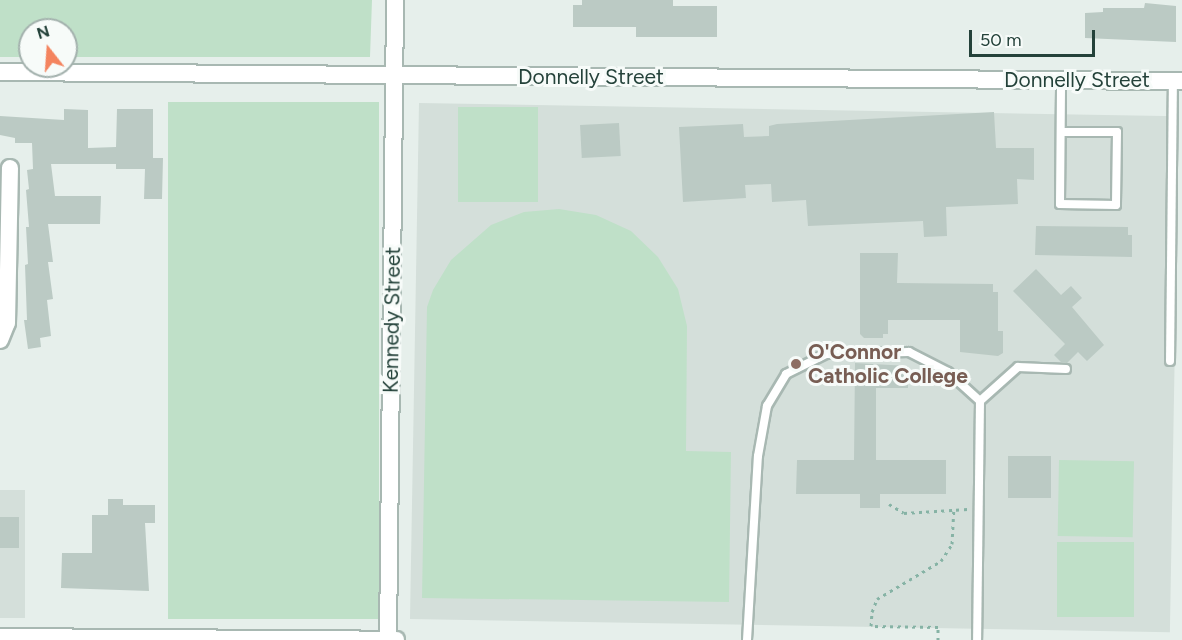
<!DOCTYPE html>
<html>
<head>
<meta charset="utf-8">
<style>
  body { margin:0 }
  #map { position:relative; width:1182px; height:640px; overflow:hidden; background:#e6efeb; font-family:Figtree,sans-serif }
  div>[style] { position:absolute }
  .built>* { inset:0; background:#d4dfda; transform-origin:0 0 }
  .green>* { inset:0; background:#bfe0c8; transform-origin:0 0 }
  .building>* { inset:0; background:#bbcac4; transform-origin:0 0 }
  .path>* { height:3px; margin-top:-1.5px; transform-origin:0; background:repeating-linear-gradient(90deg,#86b3a5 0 3px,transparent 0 7.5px) }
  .roads { filter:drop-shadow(2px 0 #a8b8b2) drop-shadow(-2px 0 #a8b8b2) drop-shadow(0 2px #a8b8b2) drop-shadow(0 -2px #a8b8b2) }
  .service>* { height:8px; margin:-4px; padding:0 4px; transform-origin:4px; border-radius:4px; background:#fff }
  .minor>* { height:16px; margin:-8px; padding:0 8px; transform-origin:8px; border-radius:8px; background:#fff }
  .dots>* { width:16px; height:16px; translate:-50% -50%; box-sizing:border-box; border:3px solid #f7fbf9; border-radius:50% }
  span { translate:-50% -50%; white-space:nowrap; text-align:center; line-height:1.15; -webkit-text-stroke:6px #f7fbf9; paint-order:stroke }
  .street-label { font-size:21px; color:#24423a }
  .education-label { font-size:21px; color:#785e54; font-weight:700 }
  .left { translate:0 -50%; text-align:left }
  .north { position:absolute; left:18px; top:18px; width:60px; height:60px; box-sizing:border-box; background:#f7fbf9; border:2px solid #a3b1ad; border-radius:50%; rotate:343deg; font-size:16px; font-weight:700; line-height:24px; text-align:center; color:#24423a }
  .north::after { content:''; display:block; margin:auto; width:21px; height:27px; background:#f4845f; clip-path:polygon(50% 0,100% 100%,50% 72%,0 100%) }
  .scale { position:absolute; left:969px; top:30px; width:126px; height:27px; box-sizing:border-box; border:3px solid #24423a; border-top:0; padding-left:8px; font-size:18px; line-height:21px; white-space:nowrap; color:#24423a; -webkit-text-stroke:4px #f7fbf9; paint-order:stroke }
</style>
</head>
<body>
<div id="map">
  <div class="built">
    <i style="left:419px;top:103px;width:760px;height:516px;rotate:1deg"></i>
    <i style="left:0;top:490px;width:25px;height:128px"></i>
  </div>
  <div class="green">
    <i style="clip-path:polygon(0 0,372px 0,370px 57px,66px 57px,66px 30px,30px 30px,30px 57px,0 57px)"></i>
    <i style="left:168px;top:102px;width:211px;height:517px"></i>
    <i style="left:458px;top:107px;width:80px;height:95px"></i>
    <i style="clip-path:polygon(559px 209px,596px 215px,631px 231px,658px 257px,678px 289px,687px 326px,686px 451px,731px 452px,729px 602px,422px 598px,427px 307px,433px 290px,451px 260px,491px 225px,524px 212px)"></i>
    <i style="left:1059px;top:460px;width:75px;height:76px;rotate:1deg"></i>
    <i style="left:1057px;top:542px;width:77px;height:75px"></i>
  </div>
  <div class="building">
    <i style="clip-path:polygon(582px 0,673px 0,673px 6px,717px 6px,717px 37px,636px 37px,636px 27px,573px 27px,573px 5px,582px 5px)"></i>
    <i style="clip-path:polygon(1145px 3px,1176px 6px,1176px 42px,1085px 38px,1085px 13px,1103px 12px,1103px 8px,1144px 8px)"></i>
    <i style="clip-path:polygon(64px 109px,88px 110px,88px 148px,116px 147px,117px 109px,153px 109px,153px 158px,163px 158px,162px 199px,144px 199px,145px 169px,116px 169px,116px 164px,51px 164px,55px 196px,101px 196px,100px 224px,48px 224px,53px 262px,48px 262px,53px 299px,47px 300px,51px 336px,40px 338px,41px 347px,28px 349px,24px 320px,27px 320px,25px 265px,28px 264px,26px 227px,29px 227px,26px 190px,29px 189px,27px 170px,33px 169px,32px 143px,15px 143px,15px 138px,0 135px,0 116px,64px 120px)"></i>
    <i style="clip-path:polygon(994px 112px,996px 148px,1034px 148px,1034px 180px,1017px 179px,1018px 204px,946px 207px,947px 236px,924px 237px,923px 221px,808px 226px,806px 200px,772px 202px,771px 184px,745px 185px,746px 198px,683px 202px,679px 127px,743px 124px,744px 137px,769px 136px,769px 126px,777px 124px)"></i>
    <i style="left:619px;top:123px;width:33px;height:39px;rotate:87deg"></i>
    <i style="clip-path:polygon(1036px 226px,1128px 227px,1128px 235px,1132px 235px,1132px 257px,1035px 255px)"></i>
    <i style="clip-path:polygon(860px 253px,898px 253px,897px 283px,993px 284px,993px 292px,998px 292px,998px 331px,1003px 331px,1003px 353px,998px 356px,960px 352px,960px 320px,888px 320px,888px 334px,883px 334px,883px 338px,864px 338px,860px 334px)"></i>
    <i style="clip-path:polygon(1036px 269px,1061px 295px,1071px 286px,1082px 298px,1072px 307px,1104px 345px,1087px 361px,1078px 352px,1067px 363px,1061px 362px,1054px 355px,1065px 344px,1013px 291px)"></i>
    <i style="clip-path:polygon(855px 363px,908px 366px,908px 388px,876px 388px,876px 460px,946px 460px,946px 494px,880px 494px,880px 508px,860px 508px,860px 494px,796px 494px,797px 460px,854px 460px)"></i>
    <i style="left:1008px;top:456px;width:43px;height:42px"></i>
    <i style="clip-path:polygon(108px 499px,123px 499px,123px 505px,155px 505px,155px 523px,145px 523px,149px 591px,61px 588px,62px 553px,92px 553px,92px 515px,108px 515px)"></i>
    <i style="left:0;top:517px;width:19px;height:31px"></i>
  </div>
  <div class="path">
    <i style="left:889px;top:504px;width:17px;rotate:31deg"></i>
    <i style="left:904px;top:513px;width:64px;rotate:-3.6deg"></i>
    <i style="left:938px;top:640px;width:13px;rotate:-90deg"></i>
    <i style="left:938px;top:627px;width:67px;rotate:-179.1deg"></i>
    <i style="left:871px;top:626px;width:14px;rotate:-86deg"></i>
    <i style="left:872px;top:612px;width:14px;rotate:-69deg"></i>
    <i style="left:877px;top:599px;width:74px;rotate:-30.7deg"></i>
    <i style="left:941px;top:561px;width:20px;rotate:-57deg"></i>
    <i style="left:952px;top:544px;width:33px;rotate:-87deg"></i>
  </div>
  <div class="roads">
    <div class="service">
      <i style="left:1061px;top:132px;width:56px"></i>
      <i style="left:1117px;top:132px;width:73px;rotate:90.8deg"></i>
      <i style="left:1116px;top:205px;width:56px;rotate:-179deg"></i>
      <i style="left:1060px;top:204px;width:124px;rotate:-89.5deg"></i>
      <i style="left:1170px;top:361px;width:280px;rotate:-89.4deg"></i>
      <i style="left:980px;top:401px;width:51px;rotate:-41.8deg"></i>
      <i style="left:1018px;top:367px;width:48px;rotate:2.4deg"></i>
      <i style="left:747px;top:640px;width:184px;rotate:-86.6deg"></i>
      <i style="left:758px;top:456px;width:51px;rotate:-79.8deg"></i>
      <i style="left:767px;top:406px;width:37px;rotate:-59deg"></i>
      <i style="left:786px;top:374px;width:45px;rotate:-26.6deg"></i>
      <i style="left:826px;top:354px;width:83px;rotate:-1.4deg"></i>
      <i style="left:909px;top:352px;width:44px;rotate:27.1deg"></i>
      <i style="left:948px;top:372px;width:43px;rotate:42.2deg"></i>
      <i style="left:980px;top:401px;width:239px;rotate:90.7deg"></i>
    </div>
    <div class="minor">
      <i style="left:0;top:72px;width:1182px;rotate:0.44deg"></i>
      <i style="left:0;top:340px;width:18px;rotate:-68deg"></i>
      <i style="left:7px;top:323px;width:155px;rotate:-88.9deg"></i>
      <i style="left:0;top:637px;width:396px;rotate:0.4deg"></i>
      <i style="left:388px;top:640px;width:640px;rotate:-89.37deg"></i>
    </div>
  </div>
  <div class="dots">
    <i style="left:796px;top:364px;background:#8d6e63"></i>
  </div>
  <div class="street-label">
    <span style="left:591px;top:77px">Donnelly Street</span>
    <span style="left:1077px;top:80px">Donnelly Street</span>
    <span style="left:392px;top:320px;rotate:-89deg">Kennedy Street</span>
  </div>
  <div class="education-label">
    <span class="left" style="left:808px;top:364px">O'Connor<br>Catholic College</span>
  </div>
  <div class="north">N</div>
  <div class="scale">50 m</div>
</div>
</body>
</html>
